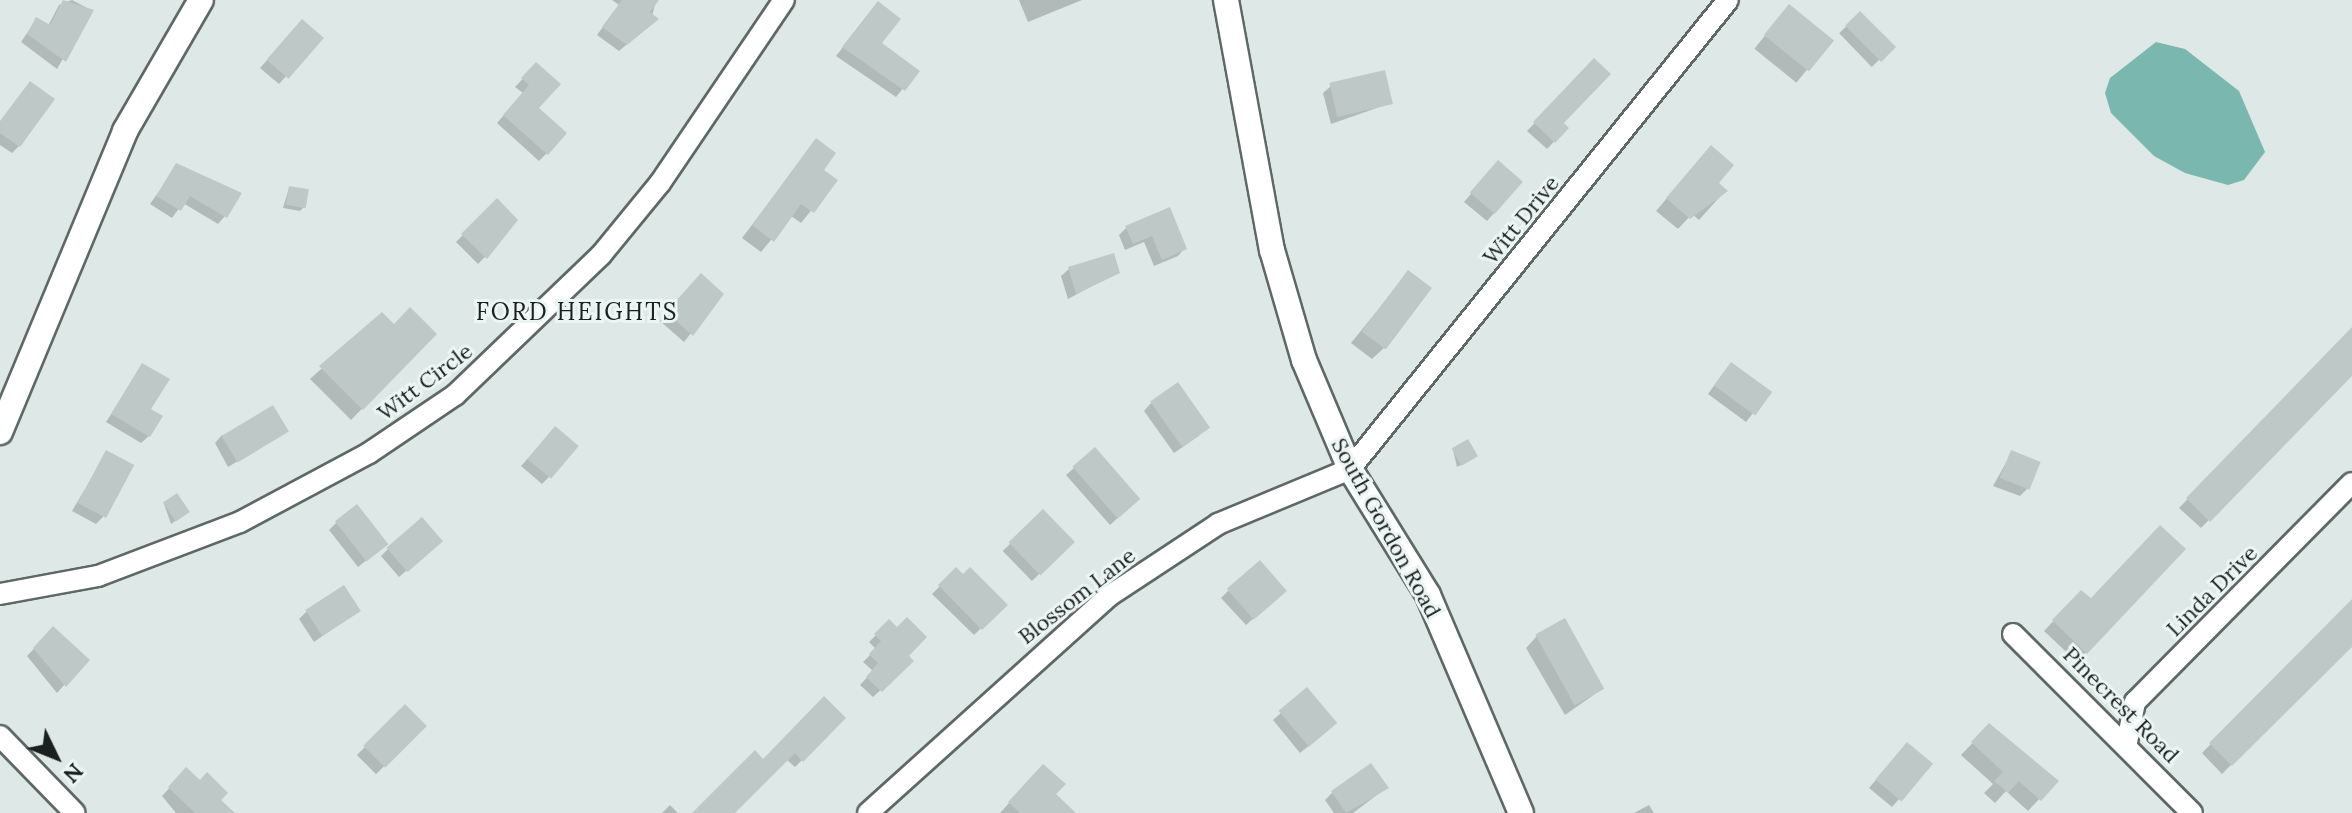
<!DOCTYPE html>
<html>
<head>
<meta charset="utf-8">
<style>
  body { margin:0 }
  #map { position:relative; width:2352px; height:813px; overflow:hidden; background:#dee9e7; font-family:Lora,serif }
  div>[style] { position:absolute }
  .water>* { inset:0; background:#7ab7ae }
  .shadow>* { inset:0; background:#0003; transform-origin:0 0 }
  .building>* { inset:0; background:#bec9c7; transform-origin:0 0 }
  .roads { filter:drop-shadow(2px 0 #5e6866) drop-shadow(-2px 0 #5e6866) drop-shadow(0 2px #5e6866) drop-shadow(0 -2px #5e6866) }
  .minor>* { height:20px; margin:-10px; padding:0 10px; transform-origin:10px; border-radius:10px; background:#fff }
  .tertiary>* { height:24px; margin:-12px; padding:0 12px; transform-origin:12px; border-radius:12px; background:#fff }
  span { translate:-50% -50%; white-space:nowrap; text-align:center; line-height:1.15; -webkit-text-stroke:6px #ebf6f4; paint-order:stroke }
  .street-label { font-size:22px; color:#1b1f1e }
  .neighbourhood-label { font-size:24px; color:#1b1f1e; letter-spacing:2px }
  .north { position:absolute; left:16px; top:717px; width:80px; height:80px; -webkit-text-stroke:6px #ebf6f4; paint-order:stroke; rotate:133deg; font-size:22px; font-weight:700; line-height:32px; text-align:center; color:#1b1f1e }
  .north::after { content:''; display:block; margin:auto; width:28px; height:36px; background:#1b1f1e; clip-path:polygon(50% 0,100% 100%,50% 72%,0 100%) }
</style>
</head>
<body>
<div id="map">
  <div class="water">
    <i style="clip-path:polygon(2156px 42px,2185px 49px,2239px 91px,2265px 152px,2244px 180px,2228px 185px,2185px 173px,2154px 156px,2111px 113px,2105px 93px,2110px 78px)"></i>
  </div>
  <div class="shadow">
    <i style="clip-path:polygon(72px 0,91px 10px,57px 69px,21px 42px,36px 20px,48px 26px,59px 5px)"></i>
    <i style="clip-path:polygon(612px 0,656px 0,650px 25px,619px 51px,597px 35px,619px 5px)"></i>
    <i style="clip-path:polygon(1019px 0,1082px 0,1028px 22px)"></i>
    <i style="left:1789px;top:6px;width:54px;height:55px;rotate:39deg"></i>
    <i style="clip-path:polygon(871px 11px,879px 44px,917px 71px,896px 97px,836px 56px)"></i>
    <i style="left:1860px;top:13px;width:47px;height:29px;rotate:46deg"></i>
    <i style="clip-path:polygon(295px 29px,321px 38px,279px 84px,260px 68px)"></i>
    <i style="clip-path:polygon(1594px 61px,1561px 123px,1567px 128px,1547px 149px,1527px 131px)"></i>
    <i style="clip-path:polygon(529px 72px,547px 153px,539px 161px,497px 123px,523px 93px,515px 87px)"></i>
    <i style="clip-path:polygon(30px 83px,19px 146px,12px 153px,0 145px,0 122px)"></i>
    <i style="clip-path:polygon(1331px 86px,1391px 103px,1331px 124px,1323px 93px)"></i>
    <i style="clip-path:polygon(816px 141px,821px 170px,835px 181px,801px 223px,791px 216px,761px 252px,742px 238px)"></i>
    <i style="clip-path:polygon(1700px 159px,1725px 191px,1699px 220px,1692px 214px,1678px 229px,1656px 211px)"></i>
    <i style="clip-path:polygon(177px 166px,225px 216px,218px 224px,183px 203px,172px 218px,150px 204px)"></i>
    <i style="clip-path:polygon(1491px 170px,1521px 182px,1487px 221px,1464px 202px)"></i>
    <i style="clip-path:polygon(289px 188px,304px 207px,300px 211px,283px 208px)"></i>
    <i style="clip-path:polygon(497px 201px,485px 257px,478px 264px,456px 242px)"></i>
    <i style="clip-path:polygon(1169px 210px,1185px 248px,1178px 256px,1154px 266px,1144px 242px,1125px 250px,1119px 235px,1126px 228px)"></i>
    <i style="clip-path:polygon(1069px 269px,1118px 272px,1068px 299px,1061px 276px)"></i>
    <i style="clip-path:polygon(1408px 273px,1384px 348px,1372px 359px,1351px 343px)"></i>
    <i style="clip-path:polygon(694px 283px,722px 294px,684px 342px,660px 321px)"></i>
    <i style="clip-path:polygon(382px 314px,394px 326px,435px 334px,351px 420px,310px 379px)"></i>
    <i style="clip-path:polygon(2352px 329px,2352px 373px,2201px 528px,2179px 508px)"></i>
    <i style="clip-path:polygon(143px 365px,149px 436px,141px 443px,106px 422px)"></i>
    <i style="clip-path:polygon(1724px 372px,1769px 393px,1746px 422px,1708px 394px)"></i>
    <i style="clip-path:polygon(1151px 403px,1200px 435px,1174px 453px,1144px 411px)"></i>
    <i style="clip-path:polygon(286px 432px,228px 467px,215px 443px,222px 435px)"></i>
    <i style="clip-path:polygon(548px 436px,549px 477px,542px 484px,521px 466px)"></i>
    <i style="clip-path:polygon(1453px 450px,1472px 459px,1457px 467px)"></i>
    <i style="clip-path:polygon(107px 452px,103px 517px,96px 524px,72px 511px)"></i>
    <i style="clip-path:polygon(2012px 452px,2027px 489px,2020px 496px,1993px 486px)"></i>
    <i style="clip-path:polygon(1074px 468px,1138px 499px,1110px 525px,1066px 475px)"></i>
    <i style="clip-path:polygon(164px 504px,184px 515px,171px 524px)"></i>
    <i style="left:1043px;top:512px;width:42px;height:56px;rotate:46deg"></i>
    <i style="clip-path:polygon(336px 523px,378px 551px,358px 567px,329px 530px)"></i>
    <i style="clip-path:polygon(433px 548px,399px 577px,381px 556px,388px 549px)"></i>
    <i style="clip-path:polygon(2183px 549px,2077px 662px,2044px 631px,2081px 592px,2091px 601px)"></i>
    <i style="clip-path:polygon(956px 570px,1005px 605px,974px 635px,932px 594px)"></i>
    <i style="clip-path:polygon(1229px 590px,1277px 598px,1246px 625px,1221px 598px)"></i>
    <i style="clip-path:polygon(2352px 600px,2352px 643px,2222px 774px,2202px 753px)"></i>
    <i style="clip-path:polygon(358px 611px,314px 642px,299px 619px,306px 612px)"></i>
    <i style="clip-path:polygon(889px 622px,912px 661px,873px 697px,860px 685px,873px 671px,863px 662px,876px 649px,869px 642px)"></i>
    <i style="clip-path:polygon(53px 629px,87px 660px,57px 693px,27px 656px)"></i>
    <i style="clip-path:polygon(1537px 636px,1602px 689px,1565px 715px,1526px 648px)"></i>
    <i style="clip-path:polygon(1307px 690px,1327px 731px,1300px 753px,1273px 720px)"></i>
    <i style="left:405px;top:707px;width:27px;height:68px;rotate:45deg"></i>
    <i style="clip-path:polygon(844px 718px,795px 767px,786px 759px,732px 813px,709px 813px,763px 761px)"></i>
    <i style="clip-path:polygon(1989px 726px,2056px 781px,2028px 811px,2006px 791px,1995px 803px,1984px 793px,1993px 784px,1961px 755px)"></i>
    <i style="clip-path:polygon(1900px 752px,1930px 764px,1892px 807px,1869px 788px)"></i>
    <i style="clip-path:polygon(186px 770px,218px 800px,222px 813px,176px 813px,162px 796px)"></i>
    <i style="clip-path:polygon(1032px 778px,1053px 795px,1073px 813px,1000px 813px)"></i>
    <i style="clip-path:polygon(1386px 788px,1353px 813px,1334px 813px,1325px 800px,1332px 793px)"></i>
    <i style="clip-path:polygon(670px 805px,678px 813px,662px 813px)"></i>
    <i style="clip-path:polygon(1649px 805px,1654px 813px,1634px 813px)"></i>
  </div>
  <div class="building">
    <i style="clip-path:polygon(63px 0,94px 10px,66px 62px,27px 34px,36px 17px,50px 25px)"></i>
    <i style="clip-path:polygon(622px 0,659px 0,650px 12px,659px 19px,627px 45px,602px 27px)"></i>
    <i style="clip-path:polygon(878px 1px,901px 19px,882px 43px,920px 71px,905px 91px,842px 47px)"></i>
    <i style="left:1789px;top:4px;width:58px;height:40px;rotate:39deg"></i>
    <i style="left:1860px;top:11px;width:51px;height:21px;rotate:45deg"></i>
    <i style="left:302px;top:19px;width:29px;height:54px;rotate:41deg"></i>
    <i style="clip-path:polygon(1594px 58px,1611px 74px,1564px 123px,1569px 128px,1555px 143px,1533px 122px)"></i>
    <i style="clip-path:polygon(536px 62px,561px 84px,539px 108px,567px 133px,548px 155px,503px 115px,529px 85px,521px 78px)"></i>
    <i style="left:1385px;top:70px;width:35px;height:57px;rotate:77deg"></i>
    <i style="clip-path:polygon(30px 81px,55px 99px,20px 147px,0 133px,0 121px)"></i>
    <i style="clip-path:polygon(816px 138px,836px 153px,824px 170px,838px 180px,814px 213px,801px 204px,774px 242px,752px 225px)"></i>
    <i style="clip-path:polygon(1711px 145px,1734px 165px,1719px 183px,1728px 191px,1690px 219px,1666px 198px)"></i>
    <i style="left:1498px;top:160px;width:33px;height:43px;rotate:41deg"></i>
    <i style="clip-path:polygon(176px 163px,242px 193px,227px 218px,190px 196px,181px 211px,156px 196px)"></i>
    <i style="left:289px;top:186px;width:20px;height:19px;rotate:9deg"></i>
    <i style="clip-path:polygon(497px 198px,518px 220px,487px 259px,461px 234px)"></i>
    <i style="clip-path:polygon(1170px 207px,1187px 249px,1162px 260px,1152px 236px,1133px 244px,1125px 226px)"></i>
    <i style="clip-path:polygon(1114px 253px,1120px 273px,1076px 294px,1068px 267px)"></i>
    <i style="left:1408px;top:270px;width:30px;height:77px;rotate:37deg"></i>
    <i style="clip-path:polygon(701px 273px,724px 294px,693px 336px,666px 312px)"></i>
    <i style="clip-path:polygon(410px 307px,437px 334px,363px 410px,319px 366px,382px 312px,394px 324px)"></i>
    <i style="clip-path:polygon(2352px 327px,2352px 376px,2210px 522px,2186px 498px)"></i>
    <i style="left:1731px;top:362px;width:51px;height:29px;rotate:36deg"></i>
    <i style="clip-path:polygon(142px 363px,170px 379px,151px 409px,163px 416px,150px 437px,111px 414px)"></i>
    <i style="left:1178px;top:382px;width:56px;height:34px;rotate:55deg"></i>
    <i style="left:273px;top:405px;width:31px;height:60px;rotate:59deg"></i>
    <i style="left:555px;top:426px;width:31px;height:43px;rotate:40deg"></i>
    <i style="left:1468px;top:439px;width:20px;height:19px;rotate:60deg"></i>
    <i style="left:1095px;top:447px;width:69px;height:30px;rotate:49deg"></i>
    <i style="left:106px;top:450px;width:32px;height:60px;rotate:28deg"></i>
    <i style="left:2011px;top:450px;width:32px;height:30px;rotate:22deg"></i>
    <i style="left:177px;top:493px;width:23px;height:17px;rotate:56deg"></i>
    <i style="left:357px;top:504px;width:51px;height:28px;rotate:52deg"></i>
    <i style="left:1043px;top:509px;width:46px;height:48px;rotate:46deg"></i>
    <i style="left:422px;top:517px;width:32px;height:47px;rotate:49deg"></i>
    <i style="clip-path:polygon(2160px 525px,2186px 549px,2087px 654px,2052px 620px,2081px 590px,2091px 598px)"></i>
    <i style="left:1260px;top:560px;width:41px;height:44px;rotate:49deg"></i>
    <i style="clip-path:polygon(956px 567px,963px 574px,970px 567px,1008px 605px,982px 630px,938px 585px)"></i>
    <i style="left:344px;top:585px;width:31px;height:46px;rotate:57deg"></i>
    <i style="clip-path:polygon(2352px 599px,2352px 647px,2232px 766px,2209px 743px)"></i>
    <i style="clip-path:polygon(907px 617px,927px 637px,909px 656px,914px 661px,882px 692px,866px 677px,878px 663px,869px 654px,881px 641px,874px 634px,889px 619px,897px 627px)"></i>
    <i style="left:1565px;top:618px;width:81px;height:34px;rotate:61deg"></i>
    <i style="clip-path:polygon(53px 626px,90px 660px,66px 687px,33px 648px)"></i>
    <i style="left:1307px;top:687px;width:47px;height:37px;rotate:50deg"></i>
    <i style="clip-path:polygon(824px 696px,846px 718px,803px 762px,795px 753px,735px 813px,692px 813px,755px 750px,763px 759px)"></i>
    <i style="left:405px;top:704px;width:31px;height:59px;rotate:45deg"></i>
    <i style="clip-path:polygon(1989px 723px,2059px 781px,2041px 801px,2019px 781px,2008px 793px,1994px 781px,2003px 772px,1971px 742px)"></i>
    <i style="left:1907px;top:742px;width:34px;height:49px;rotate:40deg"></i>
    <i style="clip-path:polygon(1371px 763px,1389px 788px,1346px 813px,1331px 791px)"></i>
    <i style="clip-path:polygon(1043px 764px,1066px 784px,1056px 794px,1076px 813px,1020px 813px,1008px 802px)"></i>
    <i style="clip-path:polygon(186px 767px,200px 780px,207px 772px,228px 793px,221px 800px,235px 813px,195px 813px,168px 787px)"></i>
  </div>
  <div class="roads">
    <div class="minor">
      <i style="left:0;top:594px;width:100px;rotate:-10.4deg"></i>
      <i style="left:98px;top:576px;width:152px;rotate:-20.8deg"></i>
      <i style="left:240px;top:522px;width:146px;rotate:-28.1deg"></i>
      <i style="left:369px;top:453px;width:104px;rotate:-34deg"></i>
      <i style="left:455px;top:395px;width:202px;rotate:-43.8deg"></i>
      <i style="left:601px;top:255px;width:93px;rotate:-50.7deg"></i>
      <i style="left:660px;top:183px;width:221px;rotate:-55.9deg"></i>
      <i style="left:2013px;top:634px;width:253px;rotate:45deg"></i>
      <i style="left:0;top:736px;width:107px;rotate:45.8deg"></i>
      <i style="left:2127px;top:742px;width:41px;rotate:-78.7deg"></i>
      <i style="left:2135px;top:702px;width:308px;rotate:-45.3deg"></i>
      <i style="left:868px;top:813px;width:324px;rotate:-42deg"></i>
      <i style="left:1109px;top:596px;width:131px;rotate:-33.4deg"></i>
      <i style="left:1218px;top:524px;width:143px;rotate:-22.6deg"></i>
      <i style="left:1350px;top:469px;width:602px;rotate:-51.13deg"></i>
    </div>
    <div class="tertiary">
      <i style="left:1226px;top:0;width:254px;rotate:79.6deg"></i>
      <i style="left:1272px;top:250px;width:115px;rotate:73.8deg"></i>
      <i style="left:1304px;top:360px;width:118px;rotate:67.1deg"></i>
      <i style="left:1350px;top:469px;width:148px;rotate:58.2deg"></i>
      <i style="left:1428px;top:595px;width:237px;rotate:66.9deg"></i>
      <i style="left:0;top:432px;width:326px;rotate:-67.4deg"></i>
      <i style="left:125px;top:131px;width:151px;rotate:-59.9deg"></i>
    </div>
  </div>
  <div class="street-label">
    <span style="left:1521px;top:220px;rotate:-51deg">Witt Drive</span>
    <span style="left:425px;top:382px;rotate:-37deg">Witt Circle</span>
    <span style="left:1386px;top:528px;rotate:61deg">South Gordon Road</span>
    <span style="left:2212px;top:591px;rotate:-45deg">Linda Drive</span>
    <span style="left:1077px;top:596px;rotate:-38deg">Blossom Lane</span>
    <span style="left:2121px;top:705px;rotate:45deg">Pinecrest Road</span>
  </div>
  <div class="neighbourhood-label">
    <span style="left:577px;top:312px">FORD HEIGHTS</span>
  </div>
  <div class="north">N</div>
</div>
</body>
</html>
